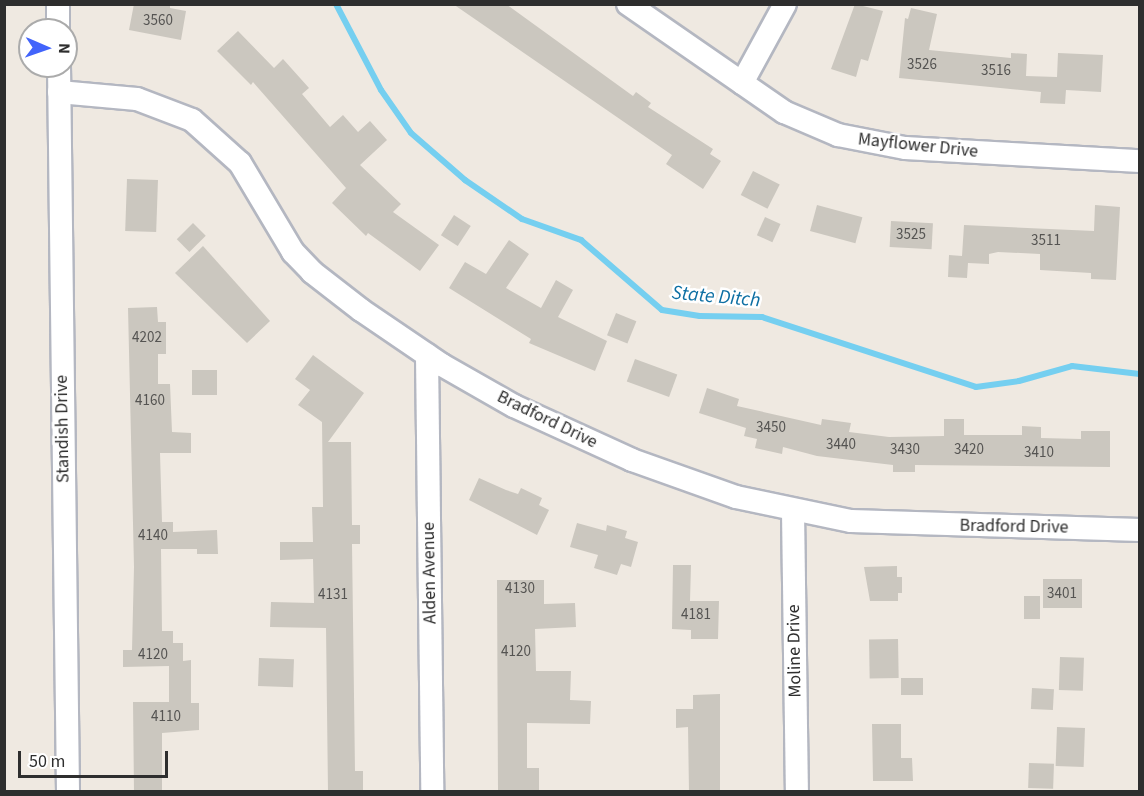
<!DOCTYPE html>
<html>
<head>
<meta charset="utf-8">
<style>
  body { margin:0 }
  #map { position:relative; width:1144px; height:796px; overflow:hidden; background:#efe9e1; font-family:"Source Sans 3",sans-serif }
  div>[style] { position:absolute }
  .stream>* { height:6px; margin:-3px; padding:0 3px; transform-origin:3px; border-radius:3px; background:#75cff0 }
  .building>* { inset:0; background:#cbc7bf; transform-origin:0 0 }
  .roads { filter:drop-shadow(2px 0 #b4b7c1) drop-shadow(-2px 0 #b4b7c1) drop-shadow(0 2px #b4b7c1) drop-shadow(0 -2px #b4b7c1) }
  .minor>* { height:22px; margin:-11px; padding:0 11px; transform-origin:11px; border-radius:11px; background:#fff }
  span { translate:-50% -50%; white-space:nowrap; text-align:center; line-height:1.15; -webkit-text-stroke:5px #fff; paint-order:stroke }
  .number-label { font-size:15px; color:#555452 }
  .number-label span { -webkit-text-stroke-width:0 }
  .street-label { font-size:18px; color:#2e2e2e }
  .water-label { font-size:20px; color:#0d6fa3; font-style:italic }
  .frame { position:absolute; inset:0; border:6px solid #2e2e2e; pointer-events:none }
  .north { position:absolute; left:18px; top:18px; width:60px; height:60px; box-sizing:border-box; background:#fff; border:2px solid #ababab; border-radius:50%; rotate:92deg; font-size:16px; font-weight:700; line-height:24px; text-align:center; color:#2e2e2e }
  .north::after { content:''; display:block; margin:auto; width:21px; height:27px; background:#4264fb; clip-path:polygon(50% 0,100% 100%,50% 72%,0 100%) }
  .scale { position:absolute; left:18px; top:751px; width:150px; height:27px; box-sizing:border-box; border:3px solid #2e2e2e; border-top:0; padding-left:8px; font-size:18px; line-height:21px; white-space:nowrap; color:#2e2e2e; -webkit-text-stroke:4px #fff; paint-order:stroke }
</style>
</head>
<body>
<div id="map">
  <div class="stream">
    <i style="left:336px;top:4px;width:97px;rotate:62.4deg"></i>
    <i style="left:381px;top:90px;width:52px;rotate:55.1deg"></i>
    <i style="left:411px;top:133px;width:72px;rotate:41deg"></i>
    <i style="left:465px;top:180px;width:69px;rotate:34.4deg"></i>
    <i style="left:522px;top:219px;width:63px;rotate:19.6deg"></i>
    <i style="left:581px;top:240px;width:107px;rotate:40.8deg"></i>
    <i style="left:662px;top:310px;width:38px;rotate:9deg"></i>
    <i style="left:700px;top:316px;width:62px;rotate:0.9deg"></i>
    <i style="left:762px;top:317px;width:225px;rotate:18.1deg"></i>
    <i style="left:976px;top:387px;width:43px;rotate:-7.9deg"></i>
    <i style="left:1019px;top:381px;width:55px;rotate:-15.8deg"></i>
    <i style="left:1072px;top:366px;width:68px;rotate:6.7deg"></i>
  </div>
  <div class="building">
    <i style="clip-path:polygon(134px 4px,170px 4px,170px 8px,186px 11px,181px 40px,129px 30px)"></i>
    <i style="clip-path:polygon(453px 4px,506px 4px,633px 96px,636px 92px,651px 103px,648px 107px,713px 149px,710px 154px,721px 161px,703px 189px,666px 164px,672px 155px)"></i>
    <i style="clip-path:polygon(855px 4px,883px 11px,868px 61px,861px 59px,856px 77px,831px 69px)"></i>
    <i style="clip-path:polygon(911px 8px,937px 14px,929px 50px,1011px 58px,1011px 53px,1027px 54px,1026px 76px,1057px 77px,1058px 53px,1103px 55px,1101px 92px,1066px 90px,1065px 104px,1040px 103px,1041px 92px,899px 78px,905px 18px,908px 19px)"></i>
    <i style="clip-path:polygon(238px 31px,274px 68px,283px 59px,309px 88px,302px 94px,330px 127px,343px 115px,358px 132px,370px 121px,387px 140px,360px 165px,401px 204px,393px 212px,439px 245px,420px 271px,368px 233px,366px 236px,332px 203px,346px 188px,253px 82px,251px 85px,217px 51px)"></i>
    <i style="left:753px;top:171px;width:30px;height:27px;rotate:27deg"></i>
    <i style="left:127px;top:179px;width:31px;height:52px;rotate:2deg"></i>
    <i style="left:817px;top:205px;width:47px;height:27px;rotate:15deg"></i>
    <i style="clip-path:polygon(1095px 205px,1120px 207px,1116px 280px,1091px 279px,1091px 273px,1040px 270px,1040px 254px,998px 252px,989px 254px,989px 264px,968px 263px,967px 278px,948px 277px,949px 255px,962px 256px,964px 225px,1094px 231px)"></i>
    <i style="left:454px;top:215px;width:20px;height:24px;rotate:33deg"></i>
    <i style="left:765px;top:217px;width:17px;height:20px;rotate:24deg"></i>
    <i style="left:891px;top:221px;width:42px;height:26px;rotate:3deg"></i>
    <i style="left:193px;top:223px;width:18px;height:23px;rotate:45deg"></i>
    <i style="clip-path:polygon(509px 240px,529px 254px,506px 288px,541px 308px,556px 280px,573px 290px,558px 317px,607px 341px,595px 371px,529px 343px,531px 339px,449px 288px,465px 262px,486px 274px)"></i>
    <i style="clip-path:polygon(203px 246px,270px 321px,247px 343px,175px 273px)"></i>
    <i style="clip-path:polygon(157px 307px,158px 322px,166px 322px,166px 354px,158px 354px,158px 384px,170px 384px,172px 432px,191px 433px,191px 453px,160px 453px,162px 522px,173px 522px,173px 532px,217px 530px,218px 554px,197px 554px,197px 549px,161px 549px,162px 631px,173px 631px,173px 643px,183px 643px,183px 661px,191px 660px,191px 703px,199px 703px,199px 730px,162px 733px,162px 792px,134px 792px,133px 702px,169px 702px,169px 666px,123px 667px,123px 650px,132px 650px,134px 567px,128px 308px)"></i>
    <i style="left:616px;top:313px;width:22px;height:24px;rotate:22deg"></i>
    <i style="clip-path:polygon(313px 355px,364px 393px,328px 442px,351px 442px,352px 525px,360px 525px,360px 544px,352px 544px,355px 771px,363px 771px,363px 792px,328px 792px,326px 628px,270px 627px,271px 602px,314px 603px,313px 559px,280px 560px,280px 542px,313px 542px,312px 507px,323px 507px,322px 422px,298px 405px,310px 390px,295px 379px)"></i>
    <i style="left:635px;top:359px;width:45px;height:24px;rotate:20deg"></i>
    <i style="left:192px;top:370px;width:25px;height:25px"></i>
    <i style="clip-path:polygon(707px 388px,739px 399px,737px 406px,821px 425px,822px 419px,851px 423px,849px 432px,889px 437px,944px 436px,944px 419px,964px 419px,964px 435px,1022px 435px,1022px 426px,1041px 427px,1041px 438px,1081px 439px,1081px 431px,1110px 431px,1110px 467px,915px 465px,915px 472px,893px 472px,893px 465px,817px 456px,783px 447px,782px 454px,755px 448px,757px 439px,744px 436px,746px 428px,699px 413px)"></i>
    <i style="clip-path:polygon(479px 478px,506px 490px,518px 494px,521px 488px,542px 498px,539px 505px,549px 510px,537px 535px,469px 500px)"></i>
    <i style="clip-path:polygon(577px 523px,606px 531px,607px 525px,627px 531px,625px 538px,638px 542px,631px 567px,621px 564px,617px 575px,594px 568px,598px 555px,570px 547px)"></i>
    <i style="clip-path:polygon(673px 565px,691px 565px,690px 601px,719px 601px,718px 639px,691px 639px,691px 630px,672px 629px)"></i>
    <i style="clip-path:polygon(897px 566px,897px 577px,902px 577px,902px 593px,898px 593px,898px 601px,870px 601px,864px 567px)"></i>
    <i style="left:1043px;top:579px;width:39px;height:29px"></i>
    <i style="clip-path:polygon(497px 580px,544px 580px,544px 604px,575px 603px,576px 627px,535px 629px,536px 671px,571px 671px,570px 700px,591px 701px,590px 724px,527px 723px,527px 768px,539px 768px,539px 792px,498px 792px)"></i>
    <i style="left:1024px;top:596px;width:16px;height:23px"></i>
    <i style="left:898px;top:639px;width:39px;height:29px;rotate:89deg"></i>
    <i style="left:1060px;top:657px;width:24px;height:33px;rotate:2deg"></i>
    <i style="left:259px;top:658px;width:35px;height:28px;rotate:2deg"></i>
    <i style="left:901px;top:678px;width:22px;height:17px"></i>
    <i style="left:1032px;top:688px;width:22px;height:21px;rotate:3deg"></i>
    <i style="clip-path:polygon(720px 694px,720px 792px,689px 792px,688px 727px,676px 728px,676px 709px,693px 709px,693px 695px)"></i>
    <i style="clip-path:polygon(872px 724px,901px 724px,901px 758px,912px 758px,913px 781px,873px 781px)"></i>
    <i style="left:1057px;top:727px;width:28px;height:39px;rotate:2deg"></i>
    <i style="left:1029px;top:763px;width:25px;height:25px;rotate:2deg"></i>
  </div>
  <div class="roads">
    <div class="minor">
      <i style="left:58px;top:4px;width:26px;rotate:90deg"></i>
      <i style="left:628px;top:4px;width:190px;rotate:34.7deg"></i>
      <i style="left:784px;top:112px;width:59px;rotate:23.1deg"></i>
      <i style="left:838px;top:135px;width:68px;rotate:11deg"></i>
      <i style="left:905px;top:148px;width:235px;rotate:3.2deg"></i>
      <i style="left:59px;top:66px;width:726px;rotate:89.29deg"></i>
      <i style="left:742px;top:83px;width:90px;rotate:-61.4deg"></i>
      <i style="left:59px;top:92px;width:78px;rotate:5.1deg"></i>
      <i style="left:137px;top:99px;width:59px;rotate:20.9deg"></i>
      <i style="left:192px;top:120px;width:64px;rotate:41.9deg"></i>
      <i style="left:240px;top:163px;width:104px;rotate:59.2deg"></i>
      <i style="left:293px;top:252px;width:28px;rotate:46deg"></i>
      <i style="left:312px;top:272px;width:62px;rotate:37.8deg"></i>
      <i style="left:361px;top:310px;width:98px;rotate:34.2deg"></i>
      <i style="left:442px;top:365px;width:83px;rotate:29.7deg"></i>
      <i style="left:514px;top:406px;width:130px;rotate:24.6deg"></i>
      <i style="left:632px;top:460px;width:110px;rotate:19.6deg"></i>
      <i style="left:736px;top:497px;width:117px;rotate:11.8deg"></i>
      <i style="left:851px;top:521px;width:289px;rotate:1.8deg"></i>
      <i style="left:427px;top:355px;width:437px;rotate:89.3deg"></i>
      <i style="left:793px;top:511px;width:281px;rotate:89.2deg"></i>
    </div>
  </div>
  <div class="number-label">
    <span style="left:158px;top:21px">3560</span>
    <span style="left:922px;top:65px">3526</span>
    <span style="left:996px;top:71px">3516</span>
    <span style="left:911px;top:235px">3525</span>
    <span style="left:1046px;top:241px">3511</span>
    <span style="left:147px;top:338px">4202</span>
    <span style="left:150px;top:401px">4160</span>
    <span style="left:771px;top:428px">3450</span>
    <span style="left:841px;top:445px">3440</span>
    <span style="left:905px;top:450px">3430</span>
    <span style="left:969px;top:450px">3420</span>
    <span style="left:1039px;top:453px">3410</span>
    <span style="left:153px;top:536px">4140</span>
    <span style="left:520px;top:589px">4130</span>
    <span style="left:1062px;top:594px">3401</span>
    <span style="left:333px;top:595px">4131</span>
    <span style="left:696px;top:615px">4181</span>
    <span style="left:516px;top:652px">4120</span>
    <span style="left:153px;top:655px">4120</span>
    <span style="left:166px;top:717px">4110</span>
  </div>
  <div class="street-label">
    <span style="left:918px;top:146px;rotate:6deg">Mayflower Drive</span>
    <span style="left:547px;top:420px;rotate:26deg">Bradford Drive</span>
    <span style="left:63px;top:429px;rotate:-91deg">Standish Drive</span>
    <span style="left:1014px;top:527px;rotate:1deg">Bradford Drive</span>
    <span style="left:430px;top:573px;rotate:-91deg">Alden Avenue</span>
    <span style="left:795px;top:651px;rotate:-91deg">Moline Drive</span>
  </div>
  <div class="water-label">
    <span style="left:716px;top:297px;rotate:5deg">State Ditch</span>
  </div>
  <div class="frame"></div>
  <div class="north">N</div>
  <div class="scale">50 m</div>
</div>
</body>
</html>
